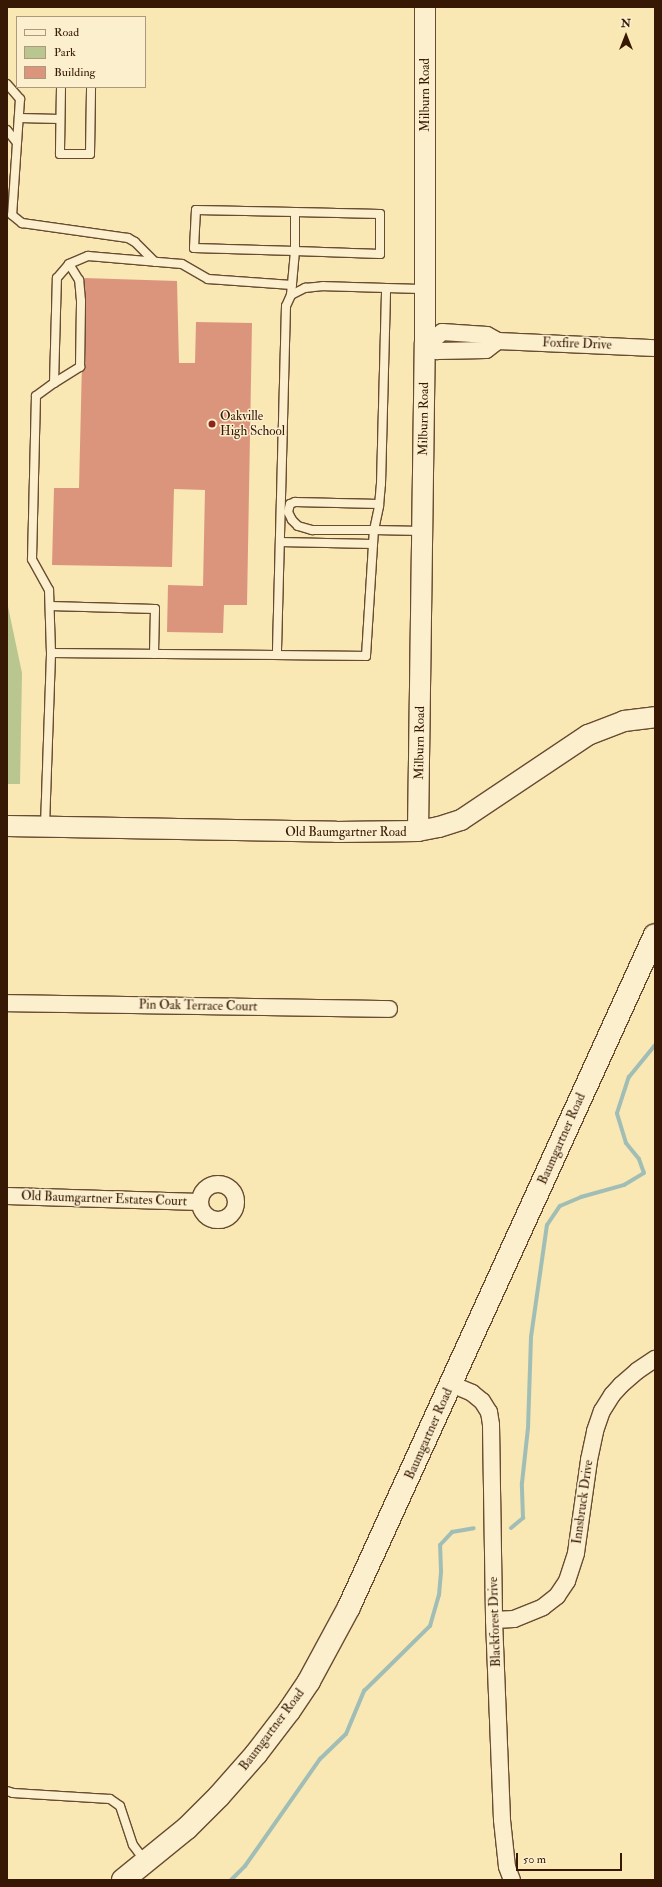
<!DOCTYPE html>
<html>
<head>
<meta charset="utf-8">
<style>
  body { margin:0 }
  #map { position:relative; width:662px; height:1887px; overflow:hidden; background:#f9e7b4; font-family:"IM FELL Double Pica",serif }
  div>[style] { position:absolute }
  .green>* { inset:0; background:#bac690 }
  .stream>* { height:4px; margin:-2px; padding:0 2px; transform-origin:2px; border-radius:2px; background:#a0beb5 }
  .building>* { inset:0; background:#dc957d }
  .roads { filter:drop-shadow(1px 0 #684c31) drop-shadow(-1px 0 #684c31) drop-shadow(0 1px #684c31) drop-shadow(0 -1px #684c31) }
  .service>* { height:8px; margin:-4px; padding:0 4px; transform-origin:4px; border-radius:4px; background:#fbefce }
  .minor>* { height:16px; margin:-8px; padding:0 8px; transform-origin:8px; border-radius:8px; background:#fbefce }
  .minor>.ring { margin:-8px; padding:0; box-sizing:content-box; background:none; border:16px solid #fbefce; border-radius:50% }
  .tertiary>* { height:20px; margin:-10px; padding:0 10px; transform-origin:10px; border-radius:10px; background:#fbefce }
  .secondary>* { height:22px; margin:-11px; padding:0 11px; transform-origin:11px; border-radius:11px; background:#fbefce }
  .dots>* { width:11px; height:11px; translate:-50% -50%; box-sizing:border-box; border:2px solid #fbefce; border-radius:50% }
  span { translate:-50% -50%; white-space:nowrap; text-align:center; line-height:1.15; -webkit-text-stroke:3px #fbefce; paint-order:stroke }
  .street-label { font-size:13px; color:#371805 }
  .poi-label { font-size:13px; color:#371805 }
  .left { translate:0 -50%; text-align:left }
  .frame { position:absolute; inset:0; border:8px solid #371805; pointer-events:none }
  .legend { position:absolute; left:16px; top:16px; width:130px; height:72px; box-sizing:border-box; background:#fbefce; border:1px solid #ad997e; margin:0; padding:5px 7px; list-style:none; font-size:12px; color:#371805 }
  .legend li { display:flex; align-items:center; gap:8px; height:20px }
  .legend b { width:20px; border:1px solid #ad997e }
  .north { position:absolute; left:606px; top:16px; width:40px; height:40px; -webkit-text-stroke:3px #fbefce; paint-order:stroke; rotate:0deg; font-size:11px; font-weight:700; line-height:16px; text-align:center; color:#371805 }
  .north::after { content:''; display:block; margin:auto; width:14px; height:18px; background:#371805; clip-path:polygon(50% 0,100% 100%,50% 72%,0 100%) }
  .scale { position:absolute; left:516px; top:1853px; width:106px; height:18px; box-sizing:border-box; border:2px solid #371805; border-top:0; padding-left:5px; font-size:12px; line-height:14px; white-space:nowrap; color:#371805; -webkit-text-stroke:3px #fbefce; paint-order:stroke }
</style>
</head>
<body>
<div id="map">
  <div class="green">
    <i style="clip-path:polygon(7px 602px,22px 673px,20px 784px,7px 784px)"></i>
  </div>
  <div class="stream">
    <i style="left:511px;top:1528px;width:16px;rotate:-40deg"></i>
    <i style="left:523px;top:1518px;width:35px;rotate:-92deg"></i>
    <i style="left:522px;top:1483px;width:55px;rotate:-83.8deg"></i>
    <i style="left:528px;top:1428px;width:91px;rotate:-88.1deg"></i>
    <i style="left:531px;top:1337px;width:113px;rotate:-81.9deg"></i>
    <i style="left:547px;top:1225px;width:23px;rotate:-56deg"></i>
    <i style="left:560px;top:1206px;width:23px;rotate:-23deg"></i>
    <i style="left:581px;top:1197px;width:45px;rotate:-15.6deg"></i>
    <i style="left:624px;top:1185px;width:23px;rotate:-31deg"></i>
    <i style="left:644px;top:1173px;width:15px;rotate:-110deg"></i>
    <i style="left:639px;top:1159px;width:21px;rotate:-129deg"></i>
    <i style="left:626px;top:1143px;width:31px;rotate:-107deg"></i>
    <i style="left:617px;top:1113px;width:38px;rotate:-72deg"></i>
    <i style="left:629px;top:1077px;width:41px;rotate:-50.9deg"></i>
    <i style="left:231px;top:1880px;width:20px;rotate:-45deg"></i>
    <i style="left:245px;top:1866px;width:131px;rotate:-55deg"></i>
    <i style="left:320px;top:1759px;width:36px;rotate:-44deg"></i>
    <i style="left:346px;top:1734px;width:47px;rotate:-67.3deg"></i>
    <i style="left:364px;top:1691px;width:93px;rotate:-44.6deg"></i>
    <i style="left:430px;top:1626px;width:32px;rotate:-74deg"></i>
    <i style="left:439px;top:1595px;width:24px;rotate:-85deg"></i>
    <i style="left:441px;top:1571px;width:26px;rotate:-92deg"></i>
    <i style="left:440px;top:1545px;width:18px;rotate:-47deg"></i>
    <i style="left:452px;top:1532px;width:22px;rotate:-10deg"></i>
  </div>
  <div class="building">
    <i style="clip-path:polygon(84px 278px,177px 281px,179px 363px,195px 363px,196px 322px,252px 323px,247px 605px,224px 605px,223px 633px,167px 632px,168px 585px,203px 586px,205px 490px,174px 489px,172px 567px,52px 565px,54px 488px,79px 488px)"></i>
  </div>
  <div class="roads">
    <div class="service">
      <i style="left:7px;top:84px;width:20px;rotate:49deg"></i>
      <i style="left:20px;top:99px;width:116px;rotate:93.9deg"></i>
      <i style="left:12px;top:215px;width:13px;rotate:39deg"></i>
      <i style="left:22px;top:223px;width:107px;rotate:8.1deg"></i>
      <i style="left:128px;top:238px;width:8px;rotate:30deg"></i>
      <i style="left:135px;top:242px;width:28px;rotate:45deg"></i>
      <i style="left:61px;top:87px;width:67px;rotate:90.9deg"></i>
      <i style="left:60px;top:154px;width:30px"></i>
      <i style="left:90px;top:154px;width:67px;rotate:-89.1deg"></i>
      <i style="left:19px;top:118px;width:41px;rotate:1.4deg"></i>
      <i style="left:7px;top:130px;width:16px;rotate:52deg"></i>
      <i style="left:295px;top:212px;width:39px;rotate:90deg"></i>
      <i style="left:295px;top:251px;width:101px;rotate:-178.3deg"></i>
      <i style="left:194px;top:248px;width:38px;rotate:-87deg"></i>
      <i style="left:196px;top:210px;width:99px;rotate:1.2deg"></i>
      <i style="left:295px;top:212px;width:85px;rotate:1.3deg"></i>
      <i style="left:380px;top:214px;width:40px;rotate:90deg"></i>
      <i style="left:380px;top:254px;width:85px;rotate:-178deg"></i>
      <i style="left:295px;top:251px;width:44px;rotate:95.2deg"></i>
      <i style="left:291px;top:295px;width:12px;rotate:114deg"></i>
      <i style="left:286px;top:306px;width:349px;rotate:91.5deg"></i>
      <i style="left:277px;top:655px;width:89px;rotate:0.6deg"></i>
      <i style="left:366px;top:656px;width:126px;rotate:-86.4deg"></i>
      <i style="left:374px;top:530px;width:48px;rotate:1.2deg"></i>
      <i style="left:291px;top:295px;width:16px;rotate:-27deg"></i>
      <i style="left:305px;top:288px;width:18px;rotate:-6deg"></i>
      <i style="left:323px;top:286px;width:102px;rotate:1.7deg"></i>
      <i style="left:54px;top:383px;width:31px;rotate:-32deg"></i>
      <i style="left:80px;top:367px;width:66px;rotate:-89.1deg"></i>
      <i style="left:81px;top:301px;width:21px;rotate:-95deg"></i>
      <i style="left:79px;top:280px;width:19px;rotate:-122deg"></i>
      <i style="left:379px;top:504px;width:84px;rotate:-178.6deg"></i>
      <i style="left:295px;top:502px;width:5px;rotate:158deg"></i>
      <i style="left:290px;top:504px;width:8px;rotate:104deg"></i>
      <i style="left:288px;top:512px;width:9px;rotate:63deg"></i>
      <i style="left:292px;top:520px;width:8px;rotate:45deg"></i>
      <i style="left:298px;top:526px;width:15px;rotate:16deg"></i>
      <i style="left:312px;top:530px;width:62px"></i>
      <i style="left:374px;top:530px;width:25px;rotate:-78deg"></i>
      <i style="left:379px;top:506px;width:22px;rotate:-85deg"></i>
      <i style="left:381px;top:484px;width:196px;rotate:-88.5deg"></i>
      <i style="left:280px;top:542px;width:93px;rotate:1.2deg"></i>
      <i style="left:50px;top:606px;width:105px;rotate:1.6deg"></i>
      <i style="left:155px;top:609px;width:45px;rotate:91.3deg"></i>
      <i style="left:51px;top:653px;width:226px;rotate:0.5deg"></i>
      <i style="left:45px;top:826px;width:173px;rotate:-88deg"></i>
      <i style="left:51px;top:653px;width:63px;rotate:-91.8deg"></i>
      <i style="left:49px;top:590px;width:35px;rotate:-119deg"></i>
      <i style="left:32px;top:559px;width:163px;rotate:-88.6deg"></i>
      <i style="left:36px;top:396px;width:22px;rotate:-36deg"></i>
      <i style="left:54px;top:383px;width:105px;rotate:-88.4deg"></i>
      <i style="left:57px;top:278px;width:18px;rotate:-49deg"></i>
      <i style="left:69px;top:264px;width:21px;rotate:-23deg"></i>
      <i style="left:88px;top:256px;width:94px;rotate:4.9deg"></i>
      <i style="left:182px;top:264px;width:30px;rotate:30deg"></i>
      <i style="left:208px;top:279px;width:84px;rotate:4.1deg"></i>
      <i style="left:7px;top:1791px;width:6px;rotate:18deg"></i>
      <i style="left:13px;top:1793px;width:97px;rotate:3.5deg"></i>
      <i style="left:110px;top:1799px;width:12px;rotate:35deg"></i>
      <i style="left:120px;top:1806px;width:41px;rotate:71.6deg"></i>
      <i style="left:133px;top:1845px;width:20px;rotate:53deg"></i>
    </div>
    <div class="minor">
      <i style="left:425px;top:342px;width:6px"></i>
      <i style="left:431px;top:342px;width:11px;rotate:56deg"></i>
      <i style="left:437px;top:351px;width:49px;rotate:-1.2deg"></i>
      <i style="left:486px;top:350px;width:15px;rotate:-37deg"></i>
      <i style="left:498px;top:341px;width:157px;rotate:2.6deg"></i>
      <i style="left:431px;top:342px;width:15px;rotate:-42deg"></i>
      <i style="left:442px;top:332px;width:45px;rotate:3.8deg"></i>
      <i style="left:487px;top:335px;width:13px;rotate:29deg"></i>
      <i style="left:7px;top:1003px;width:382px;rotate:0.9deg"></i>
      <i class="ring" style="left:200px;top:1184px;width:20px;height:20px"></i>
      <i style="left:7px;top:1196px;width:193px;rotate:1.8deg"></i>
      <i style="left:451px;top:1384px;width:23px;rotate:23deg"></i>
      <i style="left:472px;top:1393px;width:13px;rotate:39deg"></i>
      <i style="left:482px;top:1401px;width:13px;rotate:58deg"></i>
      <i style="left:489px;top:1412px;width:13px;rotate:81deg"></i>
      <i style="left:491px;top:1425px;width:195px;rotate:89.1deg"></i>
      <i style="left:494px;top:1620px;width:200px;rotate:87.7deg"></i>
      <i style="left:502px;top:1820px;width:47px;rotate:83.9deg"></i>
      <i style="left:507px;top:1867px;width:14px;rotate:69deg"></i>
      <i style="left:494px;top:1620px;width:20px;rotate:-3deg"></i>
      <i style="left:514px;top:1619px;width:31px;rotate:-22deg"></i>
      <i style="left:543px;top:1607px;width:18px;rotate:-38deg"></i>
      <i style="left:557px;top:1596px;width:18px;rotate:-56deg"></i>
      <i style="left:567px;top:1581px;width:29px;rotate:-72deg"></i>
      <i style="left:576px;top:1553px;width:94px;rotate:-82deg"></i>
      <i style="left:589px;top:1460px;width:30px;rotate:-78deg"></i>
      <i style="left:595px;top:1431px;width:21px;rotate:-71deg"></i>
      <i style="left:602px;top:1411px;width:19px;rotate:-58deg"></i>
      <i style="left:612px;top:1395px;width:13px;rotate:-48deg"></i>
      <i style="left:621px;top:1385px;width:21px;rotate:-41deg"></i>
      <i style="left:637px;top:1371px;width:22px;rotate:-34deg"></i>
    </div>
    <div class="tertiary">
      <i style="left:7px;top:826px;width:329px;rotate:1deg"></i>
      <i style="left:336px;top:832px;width:82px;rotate:-0.7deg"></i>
      <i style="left:418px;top:831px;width:21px;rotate:-11deg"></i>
      <i style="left:439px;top:827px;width:23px;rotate:-18deg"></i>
      <i style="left:461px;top:820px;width:153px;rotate:-33.8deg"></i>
      <i style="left:588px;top:735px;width:39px;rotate:-21deg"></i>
      <i style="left:624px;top:721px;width:31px;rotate:-7deg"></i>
      <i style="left:418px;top:831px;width:489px;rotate:-89.2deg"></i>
      <i style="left:425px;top:342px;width:335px;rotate:-90deg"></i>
    </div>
    <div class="secondary">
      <i style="left:123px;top:1880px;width:82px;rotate:-39.1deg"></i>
      <i style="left:187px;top:1828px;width:45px;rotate:-45deg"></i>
      <i style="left:219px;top:1796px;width:56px;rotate:-48.6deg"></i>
      <i style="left:256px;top:1754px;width:54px;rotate:-52.5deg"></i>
      <i style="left:289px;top:1711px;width:36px;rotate:-56deg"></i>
      <i style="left:309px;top:1681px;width:84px;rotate:-61.6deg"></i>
      <i style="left:349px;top:1607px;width:738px;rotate:-65.52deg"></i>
    </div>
  </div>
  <div class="dots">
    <i style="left:212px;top:424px;background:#8f2418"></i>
  </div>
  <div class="street-label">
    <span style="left:425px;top:95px;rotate:-90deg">Milburn Road</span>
    <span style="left:577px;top:344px;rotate:2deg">Foxfire Drive</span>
    <span style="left:424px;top:419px;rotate:-89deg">Milburn Road</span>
    <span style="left:420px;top:743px;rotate:-89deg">Milburn Road</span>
    <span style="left:346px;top:832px">Old Baumgartner Road</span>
    <span style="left:198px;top:1006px;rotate:1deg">Pin Oak Terrace Court</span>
    <span style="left:562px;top:1139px;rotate:-66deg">Baumgartner Road</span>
    <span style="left:104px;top:1199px;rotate:2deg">Old Baumgartner Estates Court</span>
    <span style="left:429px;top:1434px;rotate:-66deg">Baumgartner Road</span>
    <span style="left:583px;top:1502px;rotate:-82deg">Innsbruck Drive</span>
    <span style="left:495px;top:1622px;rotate:-92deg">Blackforest Drive</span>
    <span style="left:272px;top:1730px;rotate:-53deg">Baumgartner Road</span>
  </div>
  <div class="poi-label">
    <span class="left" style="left:220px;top:424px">Oakville<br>High School</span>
  </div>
  <div class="frame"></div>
  <ul class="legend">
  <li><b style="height:5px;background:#fbefce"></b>Road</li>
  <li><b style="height:11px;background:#bac690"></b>Park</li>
  <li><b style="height:11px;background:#dc957d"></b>Building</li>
  </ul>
  <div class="north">N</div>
  <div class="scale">50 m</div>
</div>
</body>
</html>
